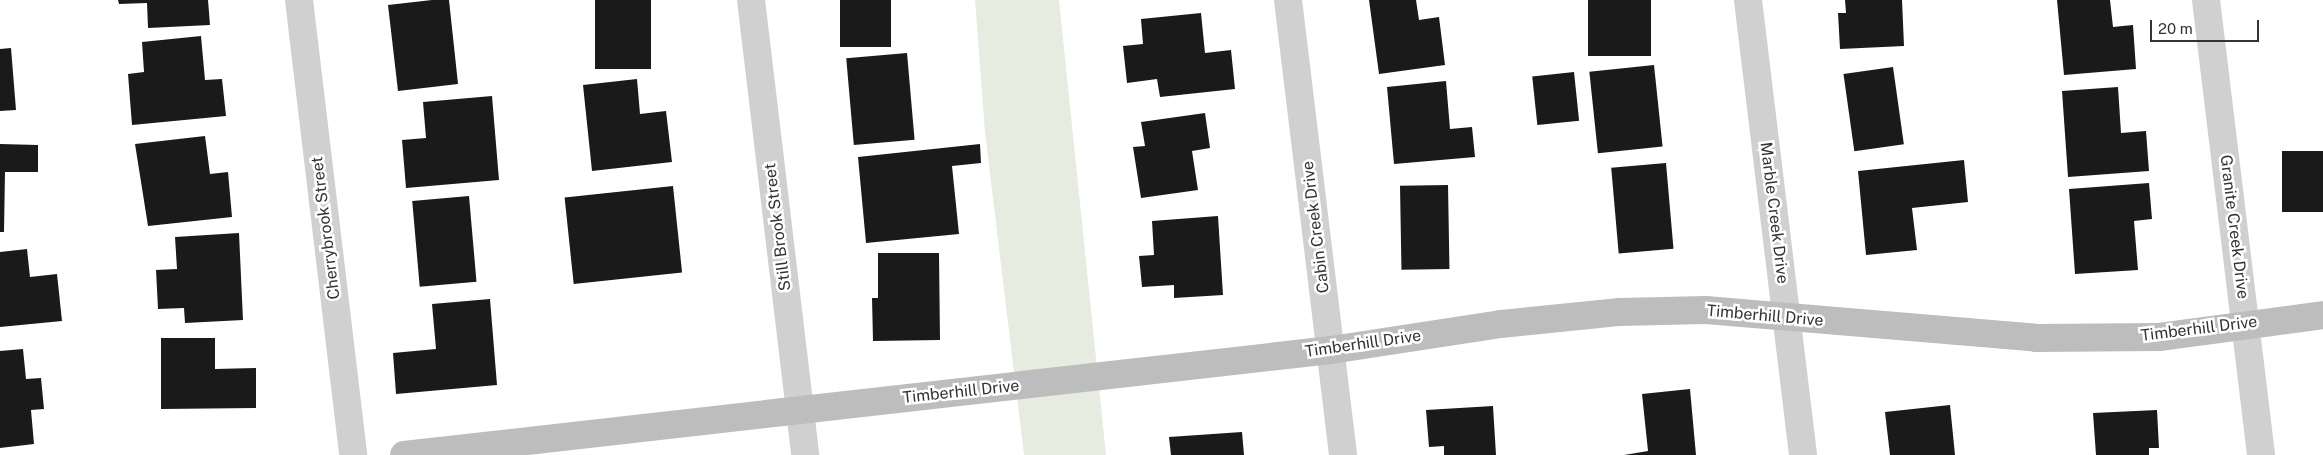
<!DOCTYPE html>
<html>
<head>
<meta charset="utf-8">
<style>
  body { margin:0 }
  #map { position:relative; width:2323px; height:455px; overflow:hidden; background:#fff; font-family:"Public Sans",sans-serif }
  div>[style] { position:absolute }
  .green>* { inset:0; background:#e6ecdf }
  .building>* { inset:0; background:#1a1a1a; transform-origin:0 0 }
  .street>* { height:28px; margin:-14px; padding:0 14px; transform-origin:14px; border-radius:14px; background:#d0d0d0 }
  .secondary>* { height:28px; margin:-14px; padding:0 14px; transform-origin:14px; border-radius:14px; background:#bdbdbd }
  span { translate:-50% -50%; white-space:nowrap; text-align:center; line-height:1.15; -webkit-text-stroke:5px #fff; paint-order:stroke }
  .street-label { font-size:16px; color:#333 }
  .scale { position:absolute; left:2150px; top:20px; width:109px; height:22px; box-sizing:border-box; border:2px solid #333; border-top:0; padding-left:6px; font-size:15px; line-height:18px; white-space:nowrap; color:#333; -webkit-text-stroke:4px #fff; paint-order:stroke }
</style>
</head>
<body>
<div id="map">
  <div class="green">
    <i style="clip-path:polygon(975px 0,1059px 0,1106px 455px,1024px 455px,985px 132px)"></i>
  </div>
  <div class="building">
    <i style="clip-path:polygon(118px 0,208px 0,210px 25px,148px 28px,147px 3px,119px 4px)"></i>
    <i style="clip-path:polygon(432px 0,449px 0,458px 84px,398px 91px,388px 5px)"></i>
    <i style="left:595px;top:0;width:56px;height:69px"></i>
    <i style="left:840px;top:0;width:51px;height:47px"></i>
    <i style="clip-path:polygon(1369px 0,1416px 0,1419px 20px,1439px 17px,1445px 65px,1379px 74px)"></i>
    <i style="left:1588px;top:0;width:63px;height:56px"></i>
    <i style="clip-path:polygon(1845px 0,1902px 0,1904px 46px,1840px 49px,1838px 13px,1846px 13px)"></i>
    <i style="clip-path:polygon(2057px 0,2110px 0,2113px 27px,2133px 25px,2136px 69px,2064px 75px)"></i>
    <i style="clip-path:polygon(1201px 13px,1205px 53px,1231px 50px,1235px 89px,1160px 97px,1157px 79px,1127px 83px,1123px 46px,1143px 44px,1141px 19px)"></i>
    <i style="clip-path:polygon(201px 36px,205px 80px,222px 79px,226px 116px,132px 125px,128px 74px,144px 72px,142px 42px)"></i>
    <i style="clip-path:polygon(11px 48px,16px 110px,0 111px,0 49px)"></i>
    <i style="left:907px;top:53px;width:87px;height:61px;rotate:85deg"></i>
    <i style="left:1654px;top:65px;width:82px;height:65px;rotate:84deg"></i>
    <i style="left:1893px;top:67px;width:78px;height:50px;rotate:82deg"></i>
    <i style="left:1574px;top:72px;width:49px;height:42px;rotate:84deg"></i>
    <i style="clip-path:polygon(637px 79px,640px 114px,666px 111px,672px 162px,592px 171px,583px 85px)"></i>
    <i style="clip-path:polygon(1446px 81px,1450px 129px,1472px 127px,1475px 157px,1394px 164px,1387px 87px)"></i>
    <i style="clip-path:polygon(2118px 87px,2121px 133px,2146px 131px,2149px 171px,2068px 177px,2062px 91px)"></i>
    <i style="clip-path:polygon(492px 96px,499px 180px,406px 188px,402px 140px,426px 138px,423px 102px)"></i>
    <i style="clip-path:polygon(1205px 113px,1210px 148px,1192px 151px,1198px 190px,1141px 198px,1133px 147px,1145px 146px,1141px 122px)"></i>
    <i style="clip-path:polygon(205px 136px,210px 174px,228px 172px,232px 217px,148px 226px,135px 144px)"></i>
    <i style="clip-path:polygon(0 144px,38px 145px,38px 172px,5px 172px,4px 232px,0 232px)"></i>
    <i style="clip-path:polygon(980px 144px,981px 163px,952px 166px,959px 234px,866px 243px,858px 157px)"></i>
    <i style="left:2323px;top:151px;width:61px;height:41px;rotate:90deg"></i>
    <i style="clip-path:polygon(1964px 160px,1968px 202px,1912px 208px,1917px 250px,1866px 255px,1858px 171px)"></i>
    <i style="left:1666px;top:163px;width:86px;height:55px;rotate:85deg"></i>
    <i style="clip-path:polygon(2149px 183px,2152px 219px,2134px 221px,2138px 270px,2075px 274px,2069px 189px)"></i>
    <i style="left:1448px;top:185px;width:84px;height:48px;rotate:89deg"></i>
    <i style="left:673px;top:186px;width:87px;height:109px;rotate:84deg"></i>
    <i style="left:469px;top:196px;width:86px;height:57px;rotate:85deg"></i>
    <i style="clip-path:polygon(1218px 216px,1223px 295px,1174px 298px,1174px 285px,1142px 287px,1139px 256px,1154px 255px,1152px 221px)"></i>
    <i style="clip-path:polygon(239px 233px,243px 320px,185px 323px,184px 308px,158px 309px,156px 270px,177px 269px,175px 237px)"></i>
    <i style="clip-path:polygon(27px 249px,30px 277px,57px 274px,62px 321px,0 327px,0 252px)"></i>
    <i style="clip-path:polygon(878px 253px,939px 253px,940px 340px,873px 341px,872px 298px,878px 298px)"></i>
    <i style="clip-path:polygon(490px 299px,497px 385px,396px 394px,393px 353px,436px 349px,432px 304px)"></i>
    <i style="clip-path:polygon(161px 338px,215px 338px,215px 369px,256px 368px,256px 408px,161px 409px)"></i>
    <i style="clip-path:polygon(23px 349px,26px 379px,41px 378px,44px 409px,31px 410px,34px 444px,0 448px,0 351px)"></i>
    <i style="clip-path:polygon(1690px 389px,1696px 455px,1624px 455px,1648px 451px,1642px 394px)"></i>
    <i style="clip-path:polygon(1950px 405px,1955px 455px,1890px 455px,1885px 412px)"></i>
    <i style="clip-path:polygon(1493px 406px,1496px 455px,1444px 455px,1444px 446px,1429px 447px,1426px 410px)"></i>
    <i style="clip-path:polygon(2157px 410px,2159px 448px,2149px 448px,2149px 455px,2096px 455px,2093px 413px)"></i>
    <i style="clip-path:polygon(1242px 432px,1244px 455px,1171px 455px,1169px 437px)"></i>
  </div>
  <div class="street">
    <i style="left:299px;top:0;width:458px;rotate:83.2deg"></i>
    <i style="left:751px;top:0;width:458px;rotate:83.2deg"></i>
    <i style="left:1288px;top:0;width:458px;rotate:83.1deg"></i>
    <i style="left:1748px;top:0;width:458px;rotate:83.1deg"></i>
    <i style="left:2206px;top:0;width:458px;rotate:83.1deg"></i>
  </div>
  <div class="secondary">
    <i style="left:404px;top:455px;width:933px;rotate:-6.46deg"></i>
    <i style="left:1331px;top:350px;width:172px;rotate:-8.7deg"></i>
    <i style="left:1501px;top:324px;width:120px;rotate:-5.8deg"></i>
    <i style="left:1620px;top:312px;width:86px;rotate:-1.3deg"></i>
    <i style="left:1706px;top:310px;width:331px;rotate:4.8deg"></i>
    <i style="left:2036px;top:338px;width:123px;rotate:-0.5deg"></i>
    <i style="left:2159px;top:337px;width:165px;rotate:-7.6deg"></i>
  </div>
  <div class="street-label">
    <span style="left:1774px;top:213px;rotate:83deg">Marble Creek Drive</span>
    <span style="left:778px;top:227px;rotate:-97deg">Still Brook Street</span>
    <span style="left:1316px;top:227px;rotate:-97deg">Cabin Creek Drive</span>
    <span style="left:2234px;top:227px;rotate:83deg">Granite Creek Drive</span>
    <span style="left:326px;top:228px;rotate:-97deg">Cherrybrook Street</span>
    <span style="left:1765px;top:316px;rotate:5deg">Timberhill Drive</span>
    <span style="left:2199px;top:329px;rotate:-7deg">Timberhill Drive</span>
    <span style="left:1363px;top:344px;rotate:-8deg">Timberhill Drive</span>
    <span style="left:961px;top:392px;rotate:-6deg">Timberhill Drive</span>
  </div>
  <div class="scale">20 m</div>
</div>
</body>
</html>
